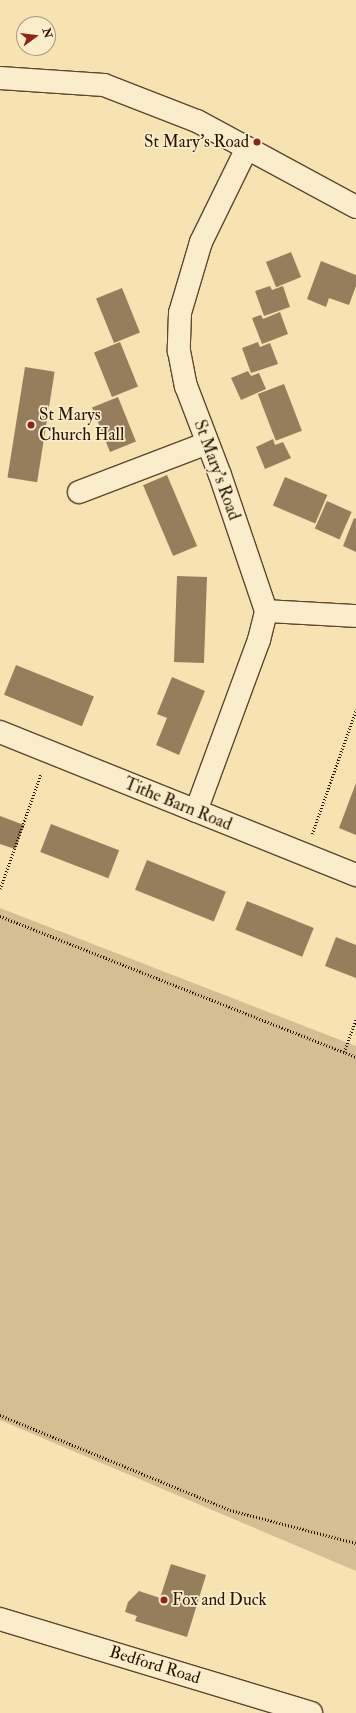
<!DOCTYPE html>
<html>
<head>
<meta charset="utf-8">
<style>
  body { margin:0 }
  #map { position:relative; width:356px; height:1713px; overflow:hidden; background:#f7e3b1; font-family:"IM FELL Double Pica",serif }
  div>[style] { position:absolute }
  .green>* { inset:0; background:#d4bf93 }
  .building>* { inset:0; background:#967e5d; transform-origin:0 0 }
  .path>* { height:2.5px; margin-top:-1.25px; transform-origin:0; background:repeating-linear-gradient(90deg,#2c1101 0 1px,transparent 0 3px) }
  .roads { filter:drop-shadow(1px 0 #5f462d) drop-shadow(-1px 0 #5f462d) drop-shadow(0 1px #5f462d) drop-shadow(0 -1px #5f462d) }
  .minor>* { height:22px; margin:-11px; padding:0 11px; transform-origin:11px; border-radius:11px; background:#faedcc }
  .dots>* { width:11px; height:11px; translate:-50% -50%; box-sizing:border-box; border:2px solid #faedcc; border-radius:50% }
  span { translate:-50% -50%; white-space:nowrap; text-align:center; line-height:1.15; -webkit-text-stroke:3.5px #faedcc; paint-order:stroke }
  .poi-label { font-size:17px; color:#2c1101 }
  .right { translate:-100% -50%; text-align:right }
  .left { translate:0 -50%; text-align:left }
  .street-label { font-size:17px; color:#2c1101 }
  .north { position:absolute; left:16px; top:16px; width:40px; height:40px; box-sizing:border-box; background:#faedcc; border:1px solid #a8957b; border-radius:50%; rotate:75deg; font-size:11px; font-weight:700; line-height:16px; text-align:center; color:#2c1101 }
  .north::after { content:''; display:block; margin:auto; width:14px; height:18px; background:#8f2418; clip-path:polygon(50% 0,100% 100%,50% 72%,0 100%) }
</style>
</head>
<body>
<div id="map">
  <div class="green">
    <i style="clip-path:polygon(0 908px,356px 1046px,356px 1571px,0 1420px)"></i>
  </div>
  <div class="building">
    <i style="left:291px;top:252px;width:27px;height:27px;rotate:68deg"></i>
    <i style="clip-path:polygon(321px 261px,356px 275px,356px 286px,349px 305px,329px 298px,326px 307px,307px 299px)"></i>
    <i style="clip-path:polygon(270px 286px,272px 290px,283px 286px,290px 307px,264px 316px,255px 291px)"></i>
    <i style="left:122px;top:288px;width:48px;height:28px;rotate:68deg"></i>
    <i style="clip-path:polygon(280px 312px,288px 334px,262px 344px,252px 318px,261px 315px,263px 319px)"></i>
    <i style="left:120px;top:342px;width:48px;height:28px;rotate:68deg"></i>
    <i style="clip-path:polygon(258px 342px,260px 347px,270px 343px,278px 364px,251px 373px,242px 348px)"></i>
    <i style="left:25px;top:367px;width:30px;height:112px;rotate:9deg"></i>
    <i style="clip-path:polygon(248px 371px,251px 376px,259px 373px,266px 389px,241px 400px,231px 378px)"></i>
    <i style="left:284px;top:384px;width:50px;height:28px;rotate:69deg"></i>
    <i style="left:118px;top:397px;width:48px;height:28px;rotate:68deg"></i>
    <i style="clip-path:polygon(273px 439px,275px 445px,283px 442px,291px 458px,265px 469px,256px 447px)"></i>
    <i style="left:167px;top:475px;width:77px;height:26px;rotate:67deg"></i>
    <i style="left:285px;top:477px;width:46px;height:31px;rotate:23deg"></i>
    <i style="left:327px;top:501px;width:27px;height:30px;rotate:24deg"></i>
    <i style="clip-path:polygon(354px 518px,356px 519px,356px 552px,343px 546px)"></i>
    <i style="left:177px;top:576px;width:30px;height:86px;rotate:2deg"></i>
    <i style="left:16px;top:665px;width:84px;height:32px;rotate:22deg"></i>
    <i style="clip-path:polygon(172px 677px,205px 691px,179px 755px,156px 745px,167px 718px,157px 714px)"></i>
    <i style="clip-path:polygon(356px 783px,356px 835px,339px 828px)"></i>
    <i style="clip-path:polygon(0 816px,24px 825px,15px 849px,0 844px)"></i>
    <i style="left:51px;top:824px;width:73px;height:30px;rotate:21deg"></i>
    <i style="left:147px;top:860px;width:85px;height:32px;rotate:22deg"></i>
    <i style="left:247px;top:901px;width:72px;height:31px;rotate:22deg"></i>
    <i style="clip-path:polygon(336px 937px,356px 945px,356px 978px,325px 966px)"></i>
    <i style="clip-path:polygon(171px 1564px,206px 1575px,187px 1637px,135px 1621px,137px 1616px,125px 1612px,128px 1602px,139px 1591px,160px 1598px)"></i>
  </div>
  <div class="path">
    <i style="left:312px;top:834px;width:132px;rotate:-70.5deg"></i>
    <i style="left:0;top:889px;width:123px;rotate:-70.5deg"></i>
    <i style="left:0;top:916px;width:383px;rotate:21.6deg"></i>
    <i style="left:344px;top:1052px;width:35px;rotate:-70deg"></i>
    <i style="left:0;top:1415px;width:249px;rotate:22.4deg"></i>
    <i style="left:230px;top:1510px;width:130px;rotate:14.7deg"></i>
  </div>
  <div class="roads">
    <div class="minor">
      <i style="left:0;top:78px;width:104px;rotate:3.9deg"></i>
      <i style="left:104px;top:85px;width:100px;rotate:21.2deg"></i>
      <i style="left:197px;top:121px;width:181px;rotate:28.4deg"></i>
      <i style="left:247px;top:148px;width:105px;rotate:116.1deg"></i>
      <i style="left:201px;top:242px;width:74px;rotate:106.5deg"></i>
      <i style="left:180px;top:313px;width:38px;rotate:92deg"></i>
      <i style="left:179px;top:351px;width:36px;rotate:79deg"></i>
      <i style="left:186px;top:386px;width:95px;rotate:69.1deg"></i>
      <i style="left:220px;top:475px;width:144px;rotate:71.3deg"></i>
      <i style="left:79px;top:492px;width:137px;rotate:-20.9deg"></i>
      <i style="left:0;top:732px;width:384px;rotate:21.9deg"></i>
      <i style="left:196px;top:811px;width:182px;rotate:-69.8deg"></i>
      <i style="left:259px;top:640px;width:30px;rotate:-76deg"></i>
      <i style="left:266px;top:611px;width:90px;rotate:3.2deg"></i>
      <i style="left:0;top:1619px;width:325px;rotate:16.8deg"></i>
    </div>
  </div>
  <div class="dots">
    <i style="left:257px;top:142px;background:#8f2418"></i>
    <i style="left:31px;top:425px;background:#8f2418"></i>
    <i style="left:164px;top:1600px;background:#8f2418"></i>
  </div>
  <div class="poi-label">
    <span class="right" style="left:249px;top:142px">St Mary's Road</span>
    <span class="left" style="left:39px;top:425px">St Marys<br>Church Hall</span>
    <span class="left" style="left:172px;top:1600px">Fox and Duck</span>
  </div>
  <div class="street-label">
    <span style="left:217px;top:470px;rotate:70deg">St Mary's Road</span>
    <span style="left:178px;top:804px;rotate:22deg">Tithe Barn Road</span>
    <span style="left:155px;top:1665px;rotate:17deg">Bedford Road</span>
  </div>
  <div class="north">N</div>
</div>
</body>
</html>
